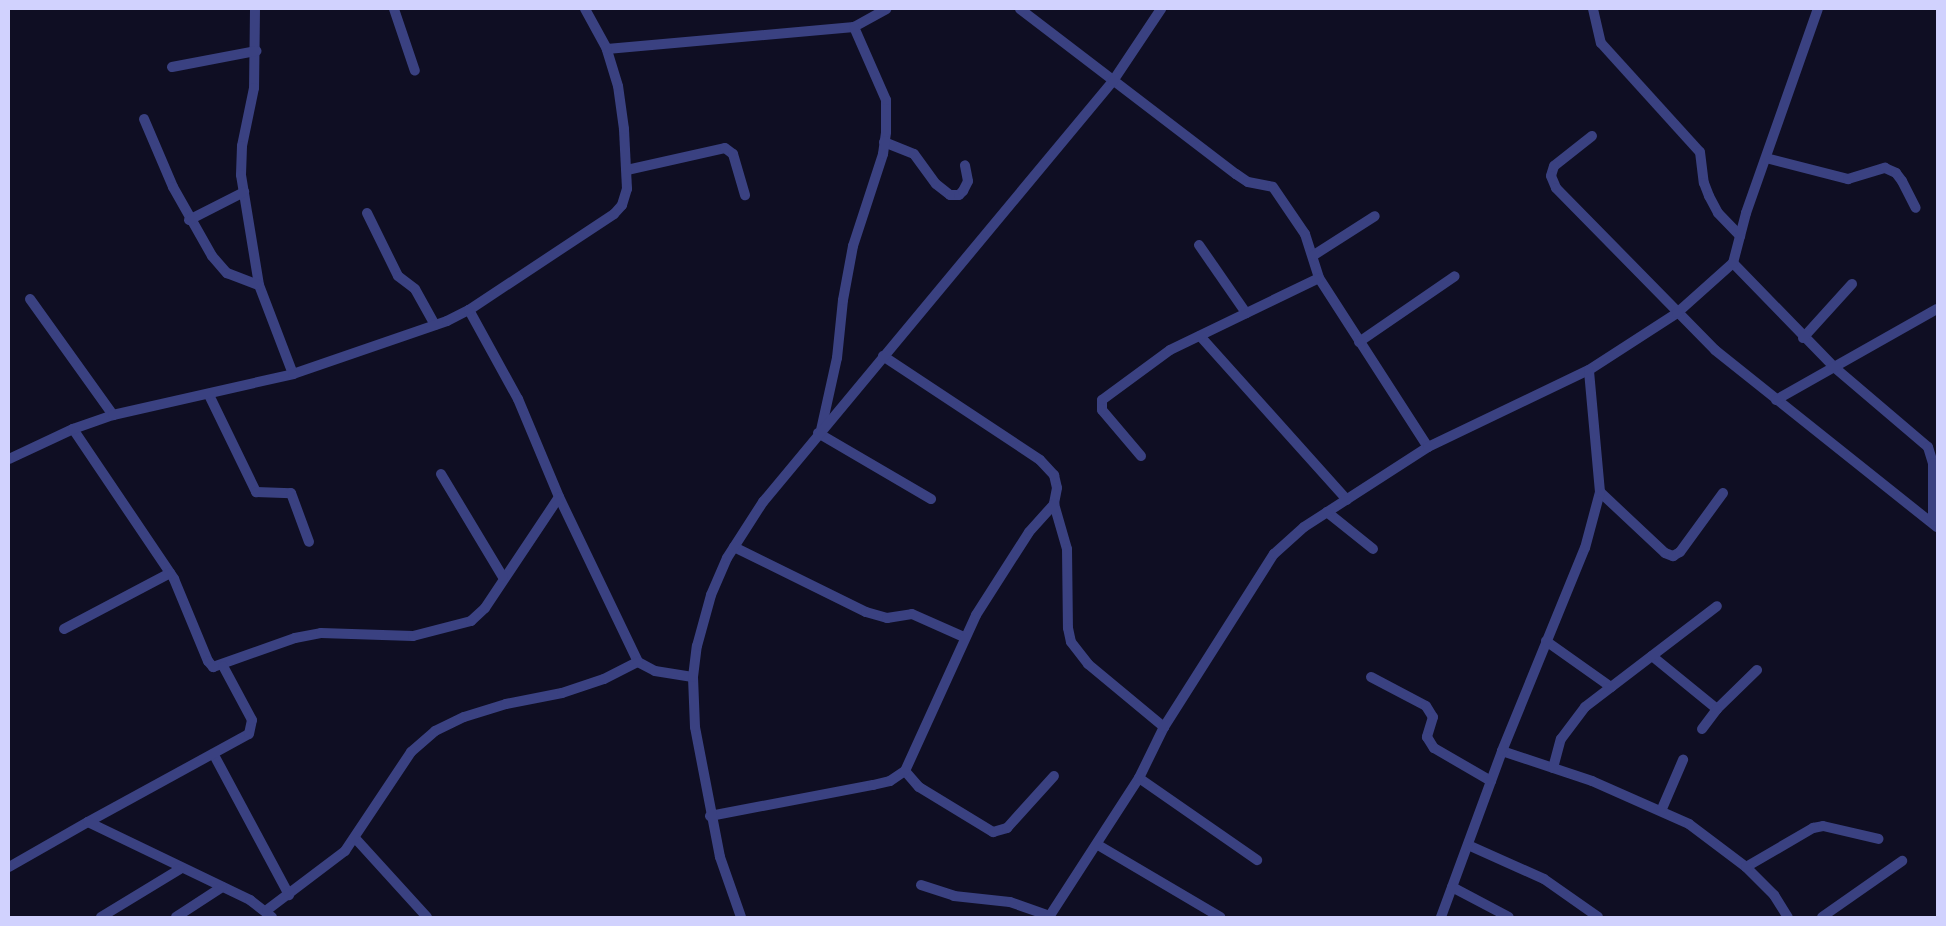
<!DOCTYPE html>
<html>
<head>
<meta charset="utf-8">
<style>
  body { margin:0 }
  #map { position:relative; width:1946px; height:926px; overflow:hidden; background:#0f0e23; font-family:"Public Sans",sans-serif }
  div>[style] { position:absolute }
  .minor>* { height:10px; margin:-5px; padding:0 5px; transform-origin:5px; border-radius:5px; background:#3a4181 }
  .tertiary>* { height:10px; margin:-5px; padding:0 5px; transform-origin:5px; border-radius:5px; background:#3a4181 }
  span { translate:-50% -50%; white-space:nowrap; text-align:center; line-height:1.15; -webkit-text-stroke:4px #0f0e23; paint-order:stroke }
  .frame { position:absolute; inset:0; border:10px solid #d1d2fe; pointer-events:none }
</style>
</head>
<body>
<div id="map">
  <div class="minor">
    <i style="left:255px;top:9px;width:79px;rotate:90.7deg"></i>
    <i style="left:254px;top:88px;width:59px;rotate:101.7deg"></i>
    <i style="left:242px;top:146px;width:29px;rotate:92deg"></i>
    <i style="left:241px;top:175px;width:111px;rotate:80.7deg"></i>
    <i style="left:259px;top:285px;width:95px;rotate:69.1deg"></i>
    <i style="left:394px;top:9px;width:65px;rotate:71.3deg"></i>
    <i style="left:1020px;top:9px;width:272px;rotate:37.4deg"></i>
    <i style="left:1236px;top:174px;width:14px;rotate:34deg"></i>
    <i style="left:1248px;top:182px;width:25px;rotate:11deg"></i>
    <i style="left:1273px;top:187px;width:57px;rotate:55.8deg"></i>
    <i style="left:1305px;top:234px;width:46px;rotate:72.3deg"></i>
    <i style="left:1319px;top:278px;width:201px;rotate:57.2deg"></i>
    <i style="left:1593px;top:9px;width:35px;rotate:77deg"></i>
    <i style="left:1601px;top:43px;width:147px;rotate:47.8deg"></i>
    <i style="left:1700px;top:152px;width:31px;rotate:83deg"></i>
    <i style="left:1704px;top:183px;width:14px;rotate:69deg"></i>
    <i style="left:1709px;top:196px;width:19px;rotate:62deg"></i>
    <i style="left:1718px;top:213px;width:32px;rotate:46deg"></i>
    <i style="left:607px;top:49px;width:248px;rotate:-5.1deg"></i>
    <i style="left:854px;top:27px;width:37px;rotate:-29deg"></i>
    <i style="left:172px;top:67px;width:86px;rotate:-10.8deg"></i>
    <i style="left:144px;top:119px;width:74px;rotate:66.9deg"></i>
    <i style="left:173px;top:187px;width:79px;rotate:60.5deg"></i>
    <i style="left:212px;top:256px;width:23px;rotate:49deg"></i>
    <i style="left:227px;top:273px;width:34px;rotate:21deg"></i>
    <i style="left:1592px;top:136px;width:48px;rotate:141.7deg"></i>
    <i style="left:1554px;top:166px;width:10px;rotate:107deg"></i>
    <i style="left:1551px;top:176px;width:13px;rotate:67deg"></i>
    <i style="left:1556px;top:188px;width:227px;rotate:45.5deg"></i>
    <i style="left:1715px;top:350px;width:284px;rotate:38.6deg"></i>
    <i style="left:884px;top:142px;width:32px;rotate:22deg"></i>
    <i style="left:914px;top:154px;width:37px;rotate:54deg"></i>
    <i style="left:936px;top:184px;width:18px;rotate:38deg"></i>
    <i style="left:950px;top:195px;width:9px"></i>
    <i style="left:959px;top:195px;width:6px;rotate:-45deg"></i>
    <i style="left:963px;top:191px;width:11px;rotate:-63deg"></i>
    <i style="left:968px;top:181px;width:16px;rotate:-101deg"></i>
    <i style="left:1766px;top:158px;width:85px;rotate:14.4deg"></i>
    <i style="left:1848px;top:179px;width:39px;rotate:-17deg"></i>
    <i style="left:1885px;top:168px;width:12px;rotate:24deg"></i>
    <i style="left:1896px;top:173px;width:10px;rotate:53deg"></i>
    <i style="left:1902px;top:181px;width:30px;rotate:63deg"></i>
    <i style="left:627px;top:170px;width:100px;rotate:-12.7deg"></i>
    <i style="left:725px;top:148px;width:10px;rotate:37deg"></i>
    <i style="left:733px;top:154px;width:43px;rotate:73.7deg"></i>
    <i style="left:367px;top:213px;width:70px;rotate:63.8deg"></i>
    <i style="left:398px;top:276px;width:21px;rotate:37deg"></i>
    <i style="left:415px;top:289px;width:41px;rotate:60.9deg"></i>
    <i style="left:189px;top:220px;width:62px;rotate:-27deg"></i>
    <i style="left:1199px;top:245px;width:83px;rotate:55.3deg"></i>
    <i style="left:1314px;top:255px;width:72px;rotate:-32.6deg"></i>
    <i style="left:1733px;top:263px;width:145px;rotate:45.8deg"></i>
    <i style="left:1834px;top:367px;width:123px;rotate:40.4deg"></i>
    <i style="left:1928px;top:447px;width:17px;rotate:73deg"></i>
    <i style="left:1933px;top:463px;width:58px;rotate:90deg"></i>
    <i style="left:30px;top:299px;width:143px;rotate:54.4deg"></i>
    <i style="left:469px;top:310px;width:102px;rotate:61.2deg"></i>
    <i style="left:518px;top:399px;width:106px;rotate:67.3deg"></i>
    <i style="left:559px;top:497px;width:183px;rotate:64.4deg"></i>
    <i style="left:638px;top:662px;width:19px;rotate:28deg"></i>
    <i style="left:655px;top:671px;width:38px;rotate:9deg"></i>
    <i style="left:1200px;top:336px;width:220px;rotate:48.1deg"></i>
    <i style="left:1803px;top:338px;width:73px;rotate:-47.8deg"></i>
    <i style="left:1359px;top:342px;width:116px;rotate:-34.5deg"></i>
    <i style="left:883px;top:356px;width:188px;rotate:33.5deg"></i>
    <i style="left:1040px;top:460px;width:21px;rotate:47deg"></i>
    <i style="left:1054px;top:475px;width:13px;rotate:77deg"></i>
    <i style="left:1057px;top:488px;width:16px;rotate:101deg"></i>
    <i style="left:1054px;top:504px;width:47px;rotate:73.9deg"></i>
    <i style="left:1067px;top:549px;width:79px;rotate:89.3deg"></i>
    <i style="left:1068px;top:628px;width:14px;rotate:78deg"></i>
    <i style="left:1071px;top:642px;width:28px;rotate:52deg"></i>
    <i style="left:1088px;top:664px;width:99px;rotate:39.7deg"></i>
    <i style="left:209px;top:395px;width:108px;rotate:64.1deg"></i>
    <i style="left:256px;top:492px;width:35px;rotate:2deg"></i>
    <i style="left:291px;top:493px;width:52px;rotate:69.8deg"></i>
    <i style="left:1776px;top:400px;width:185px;rotate:-29.5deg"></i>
    <i style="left:73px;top:429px;width:181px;rotate:56deg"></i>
    <i style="left:174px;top:579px;width:89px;rotate:67.5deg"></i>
    <i style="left:208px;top:661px;width:8px;rotate:50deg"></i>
    <i style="left:213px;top:667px;width:87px;rotate:-19.5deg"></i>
    <i style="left:295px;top:638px;width:26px;rotate:-11deg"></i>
    <i style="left:321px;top:633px;width:92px;rotate:1.9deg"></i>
    <i style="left:413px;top:636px;width:60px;rotate:-14.5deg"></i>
    <i style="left:471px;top:621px;width:19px;rotate:-43deg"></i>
    <i style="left:485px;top:608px;width:133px;rotate:-56.3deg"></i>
    <i style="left:821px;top:430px;width:74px;rotate:-77.5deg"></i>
    <i style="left:837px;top:358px;width:58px;rotate:-84.1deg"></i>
    <i style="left:843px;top:300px;width:55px;rotate:-79.5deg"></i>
    <i style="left:853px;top:246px;width:97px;rotate:-71.9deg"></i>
    <i style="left:883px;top:154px;width:22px;rotate:-82deg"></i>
    <i style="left:886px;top:132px;width:32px;rotate:-90deg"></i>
    <i style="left:886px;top:100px;width:80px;rotate:-113.7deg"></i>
    <i style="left:818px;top:433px;width:131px;rotate:30.3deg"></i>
    <i style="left:1141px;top:456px;width:60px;rotate:-130.3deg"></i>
    <i style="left:1102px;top:410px;width:10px;rotate:-90deg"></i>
    <i style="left:1102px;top:400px;width:84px;rotate:-36.3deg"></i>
    <i style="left:1170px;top:350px;width:165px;rotate:-25.8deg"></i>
    <i style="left:9px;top:459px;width:71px;rotate:-25.1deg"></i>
    <i style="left:73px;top:429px;width:42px;rotate:-19.3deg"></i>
    <i style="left:113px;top:415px;width:185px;rotate:-12.8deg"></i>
    <i style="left:293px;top:374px;width:163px;rotate:-19deg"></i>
    <i style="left:447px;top:321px;width:25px;rotate:-27deg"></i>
    <i style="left:469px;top:310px;width:174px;rotate:-33.5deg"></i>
    <i style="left:614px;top:214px;width:12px;rotate:-48deg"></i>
    <i style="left:622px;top:205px;width:17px;rotate:-73deg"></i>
    <i style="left:627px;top:189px;width:60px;rotate:-92.9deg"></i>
    <i style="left:624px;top:129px;width:43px;rotate:-97.9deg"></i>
    <i style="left:618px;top:86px;width:39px;rotate:-107deg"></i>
    <i style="left:607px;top:49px;width:46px;rotate:-118.8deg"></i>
    <i style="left:441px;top:474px;width:120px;rotate:59deg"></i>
    <i style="left:1600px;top:492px;width:89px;rotate:43.2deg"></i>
    <i style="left:1665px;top:553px;width:9px;rotate:21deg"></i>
    <i style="left:1673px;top:556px;width:8px;rotate:-30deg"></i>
    <i style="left:1680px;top:552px;width:73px;rotate:-53.9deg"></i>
    <i style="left:1327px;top:512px;width:59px;rotate:38.8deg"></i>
    <i style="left:734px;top:547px;width:147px;rotate:26.2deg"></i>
    <i style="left:866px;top:612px;width:22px;rotate:16deg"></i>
    <i style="left:887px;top:618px;width:25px;rotate:-9deg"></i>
    <i style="left:912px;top:614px;width:57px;rotate:23.9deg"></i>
    <i style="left:64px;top:629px;width:120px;rotate:-27.8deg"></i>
    <i style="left:1546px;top:641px;width:80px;rotate:35.3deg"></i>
    <i style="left:1652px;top:656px;width:84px;rotate:39.2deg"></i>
    <i style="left:1717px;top:709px;width:56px;rotate:-44.3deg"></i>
    <i style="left:1371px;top:677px;width:62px;rotate:27.8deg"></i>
    <i style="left:1426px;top:706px;width:13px;rotate:58deg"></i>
    <i style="left:1433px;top:717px;width:21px;rotate:107deg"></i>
    <i style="left:1427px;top:737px;width:13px;rotate:58deg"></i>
    <i style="left:1434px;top:748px;width:66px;rotate:30.1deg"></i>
    <i style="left:1702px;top:729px;width:25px;rotate:-53deg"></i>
    <i style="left:1502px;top:751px;width:95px;rotate:18.4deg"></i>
    <i style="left:1592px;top:781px;width:106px;rotate:23.9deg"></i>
    <i style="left:1689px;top:824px;width:71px;rotate:37deg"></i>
    <i style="left:1746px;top:867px;width:40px;rotate:45deg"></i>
    <i style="left:1774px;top:895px;width:26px;rotate:58deg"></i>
    <i style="left:214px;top:755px;width:159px;rotate:61.8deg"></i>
    <i style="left:1553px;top:768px;width:30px;rotate:-75deg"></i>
    <i style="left:1561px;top:739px;width:40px;rotate:-53deg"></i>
    <i style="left:1585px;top:707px;width:166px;rotate:-37.4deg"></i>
    <i style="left:905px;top:771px;width:21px;rotate:49deg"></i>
    <i style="left:919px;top:787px;width:87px;rotate:31.3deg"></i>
    <i style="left:993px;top:832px;width:15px;rotate:-16deg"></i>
    <i style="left:1007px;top:828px;width:70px;rotate:-47.9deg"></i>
    <i style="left:1139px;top:778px;width:144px;rotate:34.8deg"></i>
    <i style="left:1661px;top:811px;width:56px;rotate:-66.7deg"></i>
    <i style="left:710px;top:816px;width:166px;rotate:-10.8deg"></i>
    <i style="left:873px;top:785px;width:17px;rotate:-13deg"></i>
    <i style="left:890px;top:781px;width:18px;rotate:-34deg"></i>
    <i style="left:905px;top:771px;width:171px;rotate:-65.5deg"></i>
    <i style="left:976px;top:615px;width:98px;rotate:-57.4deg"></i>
    <i style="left:1029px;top:532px;width:38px;rotate:-48deg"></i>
    <i style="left:88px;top:822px;width:183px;rotate:-28.7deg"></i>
    <i style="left:249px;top:734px;width:14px;rotate:-78deg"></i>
    <i style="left:252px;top:720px;width:61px;rotate:-118.2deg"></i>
    <i style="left:355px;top:838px;width:107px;rotate:47.7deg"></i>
    <i style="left:1098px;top:845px;width:142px;rotate:30.5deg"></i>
    <i style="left:1468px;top:845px;width:83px;rotate:24.1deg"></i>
    <i style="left:1544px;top:879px;width:66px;rotate:35.1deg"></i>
    <i style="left:9px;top:867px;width:91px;rotate:-29.7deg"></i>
    <i style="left:88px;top:822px;width:180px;rotate:25.7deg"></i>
    <i style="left:250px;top:900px;width:28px;rotate:38deg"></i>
    <i style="left:1746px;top:867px;width:78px;rotate:-30.2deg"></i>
    <i style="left:1813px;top:828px;width:10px;rotate:-11deg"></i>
    <i style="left:1823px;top:826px;width:57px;rotate:13.1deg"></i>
    <i style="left:921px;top:885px;width:35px;rotate:18deg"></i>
    <i style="left:954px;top:896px;width:56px;rotate:6.1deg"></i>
    <i style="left:1010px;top:902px;width:42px;rotate:19.3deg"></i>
    <i style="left:1452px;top:887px;width:64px;rotate:27.8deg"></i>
    <i style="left:267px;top:910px;width:98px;rotate:-37.1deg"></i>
    <i style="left:345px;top:851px;width:119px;rotate:-56.3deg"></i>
    <i style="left:411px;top:752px;width:32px;rotate:-41deg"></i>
    <i style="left:435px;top:731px;width:32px;rotate:-26deg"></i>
    <i style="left:464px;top:717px;width:44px;rotate:-17.2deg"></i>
    <i style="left:506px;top:704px;width:57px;rotate:-11.1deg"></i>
    <i style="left:562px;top:693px;width:44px;rotate:-18.4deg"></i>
    <i style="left:604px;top:679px;width:38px;rotate:-27deg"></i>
    <i style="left:101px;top:917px;width:92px;rotate:-31.3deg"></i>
    <i style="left:176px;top:917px;width:55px;rotate:-33.1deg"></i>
    <i style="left:1049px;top:917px;width:166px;rotate:-57.1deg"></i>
    <i style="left:1139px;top:778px;width:57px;rotate:-63.9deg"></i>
    <i style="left:1164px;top:727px;width:205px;rotate:-57.6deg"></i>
    <i style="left:1274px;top:554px;width:40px;rotate:-42deg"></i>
    <i style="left:1304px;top:527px;width:148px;rotate:-32.8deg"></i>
    <i style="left:1428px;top:447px;width:178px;rotate:-25.6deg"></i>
    <i style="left:1589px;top:370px;width:105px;rotate:-32.9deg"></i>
    <i style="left:1677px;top:313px;width:75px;rotate:-41.8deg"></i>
    <i style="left:1733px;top:263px;width:52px;rotate:-75.4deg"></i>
    <i style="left:1746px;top:213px;width:216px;rotate:-70.6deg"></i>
    <i style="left:1441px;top:917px;width:177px;rotate:-69.8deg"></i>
    <i style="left:1502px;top:751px;width:219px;rotate:-67.8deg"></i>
    <i style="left:1585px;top:548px;width:58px;rotate:-75deg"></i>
    <i style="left:1600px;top:492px;width:122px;rotate:-95.2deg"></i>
    <i style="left:1822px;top:917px;width:98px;rotate:-35deg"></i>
  </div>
  <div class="tertiary">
    <i style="left:741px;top:917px;width:64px;rotate:-109.3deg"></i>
    <i style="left:720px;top:857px;width:132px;rotate:-100.9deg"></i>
    <i style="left:695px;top:727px;width:50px;rotate:-92.3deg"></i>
    <i style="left:693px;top:677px;width:31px;rotate:-83deg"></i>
    <i style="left:697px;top:646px;width:53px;rotate:-74.6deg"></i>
    <i style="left:711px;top:595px;width:40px;rotate:-66.6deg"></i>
    <i style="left:727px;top:558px;width:67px;rotate:-57.3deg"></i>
    <i style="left:763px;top:502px;width:547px;rotate:-50.26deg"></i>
    <i style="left:1113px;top:81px;width:87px;rotate:-56.3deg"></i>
  </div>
  <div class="frame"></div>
</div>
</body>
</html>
